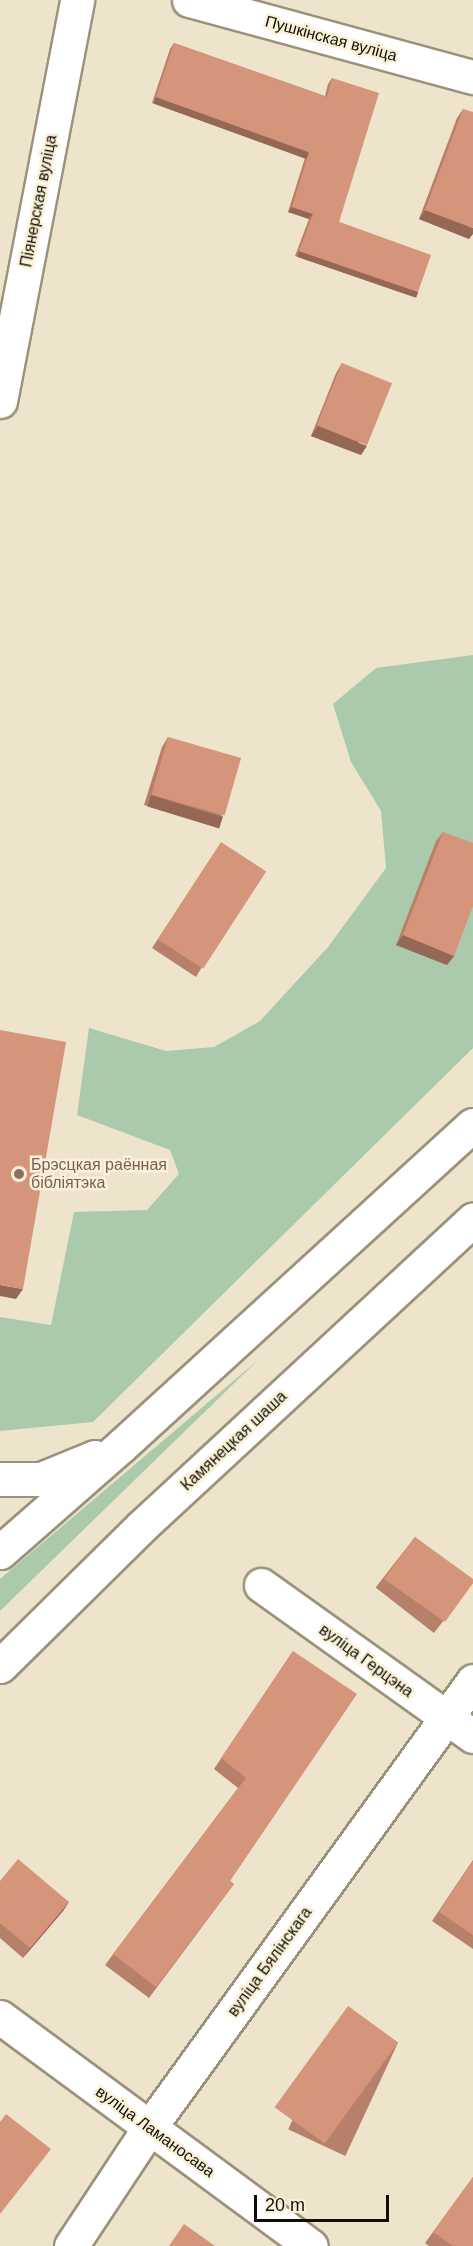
<!DOCTYPE html>
<html>
<head>
<meta charset="utf-8">
<style>
  body { margin:0 }
  #map { position:relative; width:473px; height:2246px; overflow:hidden; background:#eee3cb; font-family:Arial,sans-serif }
  div>[style] { position:absolute }
  .green>* { inset:0; background:#abcaac }
  .roads { filter:drop-shadow(2px 0 #9b927b) drop-shadow(-2px 0 #9b927b) drop-shadow(0 2px #9b927b) drop-shadow(0 -2px #9b927b) }
  .street>* { height:33px; margin:-16.5px; padding:0 16.5px; transform-origin:16.5px; border-radius:16.5px; background:#fff }
  .secondary>* { height:33px; margin:-16.5px; padding:0 16.5px; transform-origin:16.5px; border-radius:16.5px; background:#fff }
  .primary>* { height:33px; margin:-16.5px; padding:0 16.5px; transform-origin:16.5px; border-radius:16.5px; background:#fff }
  .wall>* { inset:0; background:#b7806a; transform-origin:0 0 }
  .shaded-wall>* { inset:0; background:#956856; transform-origin:0 0 }
  .building>* { inset:0; background:#d5957b; transform-origin:0 0 }
  .dots>* { width:16px; height:16px; translate:-50% -50%; box-sizing:border-box; border:3px solid #fbf1d8; border-radius:50% }
  span { translate:-50% -50%; white-space:nowrap; text-align:center; line-height:1.15; -webkit-text-stroke:5px #fbf1d8; paint-order:stroke }
  .street-label { font-size:16px; color:#120e06 }
  .education-label { font-size:16px; color:#785e54 }
  .left { translate:0 -50%; text-align:left }
  .scale { position:absolute; left:254px; top:2195px; width:135px; height:27px; box-sizing:border-box; border:3px solid #120e06; border-top:0; padding-left:8px; font-size:18px; line-height:21px; white-space:nowrap; color:#120e06; -webkit-text-stroke:4px #fbf1d8; paint-order:stroke }
</style>
</head>
<body>
<div id="map">
  <div class="green">
    <i style="clip-path:polygon(473px 655px,473px 1048px,93px 1422px,0 1431px,0 1317px,51px 1325px,74px 1212px,147px 1210px,179px 1174px,170px 1150px,77px 1115px,89px 1028px,166px 1051px,214px 1047px,260px 1021px,328px 947px,386px 868px,381px 811px,351px 762px,333px 704px,376px 668px)"></i>
    <i style="clip-path:polygon(257px 1361px,0 1611px,0 1579px)"></i>
  </div>
  <div class="roads">
    <div class="street">
      <i style="left:189px;top:0;width:294px;rotate:15.2deg"></i>
      <i style="left:261px;top:1585px;width:260px;rotate:35.5deg"></i>
      <i style="left:0;top:2017px;width:386px;rotate:36.4deg"></i>
      <i style="left:71px;top:2246px;width:141px;rotate:-56.5deg"></i>
      <i style="left:149px;top:2128px;width:552px;rotate:-54.06deg"></i>
    </div>
    <div class="secondary">
      <i style="left:0;top:401px;width:408px;rotate:-79.1deg"></i>
    </div>
    <div class="primary">
      <i style="left:0;top:1479px;width:41px"></i>
      <i style="left:41px;top:1479px;width:58px;rotate:-22.2deg"></i>
      <i style="left:0;top:1552px;width:161px;rotate:-41.2deg"></i>
      <i style="left:121px;top:1446px;width:476px;rotate:-42.4deg"></i>
      <i style="left:0;top:1666px;width:199px;rotate:-44.6deg"></i>
      <i style="left:142px;top:1526px;width:451px;rotate:-42.8deg"></i>
    </div>
  </div>
  <div class="wall">
    <i style="clip-path:polygon(174px 43px,325px 96px,328px 84px,332px 78px,339px 222px,418px 292px,414px 297px,295px 256px,309px 219px,288px 212px,305px 158px,152px 103px,170px 49px)"></i>
    <i style="clip-path:polygon(463px 109px,469px 239px,419px 219px,457px 118px)"></i>
    <i style="clip-path:polygon(342px 363px,361px 455px,311px 436px,336px 373px)"></i>
    <i style="clip-path:polygon(168px 737px,223px 817px,217px 827px,144px 805px,162px 747px)"></i>
    <i style="clip-path:polygon(443px 832px,454px 956px,447px 965px,396px 945px,436px 841px)"></i>
    <i style="clip-path:polygon(215px 852px,202px 967px,196px 977px,152px 948px)"></i>
    <i style="left:415px;top:1537px;width:74px;height:64px;rotate:38deg"></i>
    <i style="clip-path:polygon(293px 1651px,230px 1881px,234px 1884px,149px 1998px,105px 1965px,238px 1788px,214px 1769px)"></i>
    <i style="clip-path:polygon(473px 1860px,473px 1949px,432px 1921px)"></i>
    <i style="clip-path:polygon(0 1881px,69px 1902px,63px 1911px,23px 1958px,0 1938px)"></i>
    <i style="left:341px;top:2016px;width:63px;height:125px;rotate:25deg"></i>
    <i style="clip-path:polygon(473px 2177px,473px 2246px,429px 2246px,425px 2243px)"></i>
  </div>
  <div class="shaded-wall">
    <i style="left:156px;top:97px;width:163px;height:7px;rotate:20deg"></i>
    <i style="clip-path:polygon(292px 207px,313px 214px,309px 219px,288px 212px)"></i>
    <i style="clip-path:polygon(425px 210px,473px 228px,473px 234px,469px 239px,419px 219px)"></i>
    <i style="left:299px;top:251px;width:126px;height:6px;rotate:19deg"></i>
    <i style="clip-path:polygon(318px 426px,367px 446px,361px 455px,311px 436px)"></i>
    <i style="left:151px;top:795px;width:75px;height:12px;rotate:17deg"></i>
    <i style="clip-path:polygon(403px 935px,454px 956px,447px 965px,396px 945px)"></i>
    <i style="clip-path:polygon(0 1285px,23px 1289px,16px 1299px,0 1296px)"></i>
    <i style="clip-path:polygon(69px 1902px,63px 1911px,23px 1958px,30px 1948px)"></i>
  </div>
  <div class="building">
    <i style="clip-path:polygon(174px 43px,327px 97px,332px 78px,379px 93px,339px 222px,337px 221px,431px 255px,418px 292px,299px 251px,313px 214px,292px 207px,309px 152px,156px 97px)"></i>
    <i style="clip-path:polygon(463px 109px,473px 112px,473px 228px,425px 210px)"></i>
    <i style="left:342px;top:363px;width:54px;height:67px;rotate:22deg"></i>
    <i style="left:168px;top:737px;width:76px;height:60px;rotate:16deg"></i>
    <i style="clip-path:polygon(443px 832px,473px 843px,473px 906px,454px 956px,403px 935px)"></i>
    <i style="left:221px;top:842px;width:54px;height:116px;rotate:33deg"></i>
    <i style="clip-path:polygon(0 1030px,66px 1042px,23px 1289px,0 1285px)"></i>
    <i style="clip-path:polygon(415px 1537px,473px 1579px,473px 1583px,445px 1622px,384px 1579px)"></i>
    <i style="clip-path:polygon(293px 1651px,357px 1694px,230px 1881px,234px 1884px,156px 1987px,113px 1954px,246px 1778px,221px 1758px)"></i>
    <i style="clip-path:polygon(18px 1859px,69px 1902px,30px 1948px,0 1923px,0 1881px)"></i>
    <i style="clip-path:polygon(473px 1861px,473px 1935px,439px 1912px)"></i>
    <i style="left:348px;top:2006px;width:62px;height:125px;rotate:36deg"></i>
    <i style="clip-path:polygon(6px 2114px,51px 2149px,0 2214px,0 2122px)"></i>
    <i style="clip-path:polygon(473px 2177px,473px 2246px,453px 2246px,433px 2232px)"></i>
    <i style="clip-path:polygon(184px 2224px,215px 2246px,169px 2246px)"></i>
  </div>
  <div class="dots">
    <i style="left:19px;top:1174px;background:#8d6e63"></i>
  </div>
  <div class="street-label">
    <span style="left:331px;top:39px;rotate:15deg">Пушкінская вуліца</span>
    <span style="left:39px;top:201px;rotate:-79deg">Піянерская вуліца</span>
    <span style="left:234px;top:1441px;rotate:-43deg">Камянецкая шаша</span>
    <span style="left:366px;top:1661px;rotate:36deg">вуліца Герцэна</span>
    <span style="left:270px;top:1962px;rotate:-54deg">вуліца Бялінскага</span>
    <span style="left:155px;top:2132px;rotate:36deg">вуліца Ламаносава</span>
  </div>
  <div class="education-label">
    <span class="left" style="left:31px;top:1174px">Брэсцкая раённая<br>бібліятэка</span>
  </div>
  <div class="scale">20 m</div>
</div>
</body>
</html>
